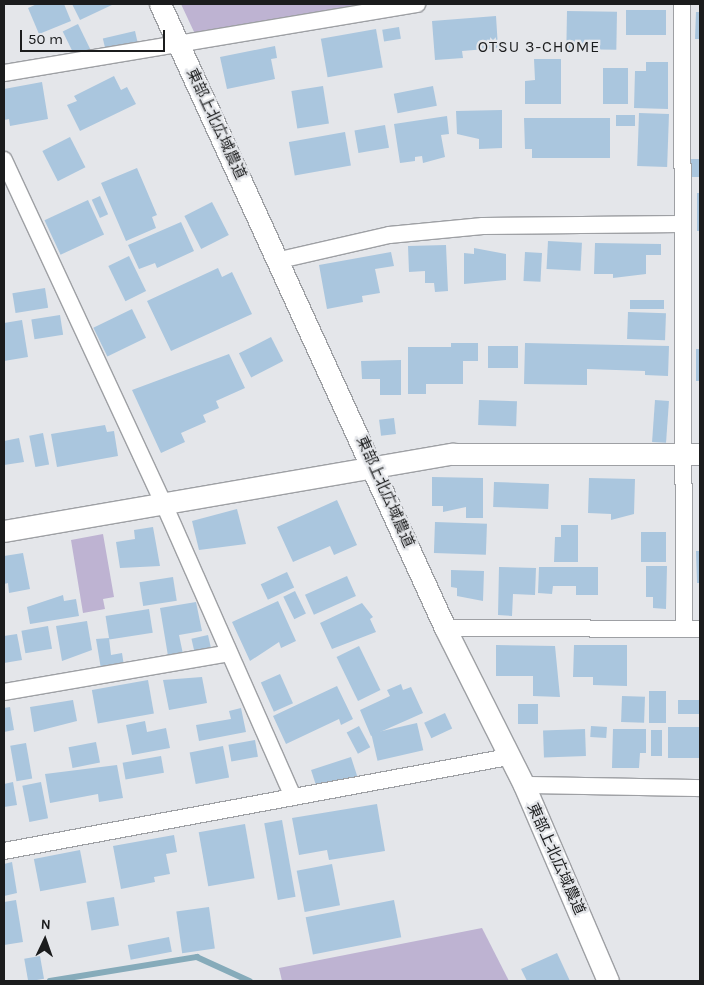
<!DOCTYPE html>
<html>
<head>
<meta charset="utf-8">
<style>
  body { margin:0 }
  #map { position:relative; width:704px; height:985px; overflow:hidden; background:#e4e6ea; font-family:Karla,"Noto Sans JP",sans-serif }
  div>[style] { position:absolute }
  .green>* { inset:0; background:#beb3d2 }
  .stream>* { height:5.5px; margin:-2.75px; padding:0 2.75px; transform-origin:2.75px; border-radius:2.75px; background:#86abba }
  .building>* { inset:0; background:#aac6de; transform-origin:0 0 }
  .roads { filter:drop-shadow(1px 0 #9ea0a4) drop-shadow(-1px 0 #9ea0a4) drop-shadow(0 1px #9ea0a4) drop-shadow(0 -1px #9ea0a4) }
  .minor>* { height:16px; margin:-8px; padding:0 8px; transform-origin:8px; border-radius:8px; background:#fff }
  .tertiary>* { height:21px; margin:-10.5px; padding:0 10.5px; transform-origin:10.5px; border-radius:10.5px; background:#fff }
  span { translate:-50% -50%; white-space:nowrap; text-align:center; line-height:1.15; -webkit-text-stroke:4.5px #e4e6ea; paint-order:stroke }
  .street-label { font-size:15px; color:#1b1c1d }
  .neighbourhood-label { font-size:16px; color:#1b1c1d; letter-spacing:1px }
  .frame { position:absolute; inset:0; border:5px solid #1b1c1d; pointer-events:none }
  .north { position:absolute; left:20px; top:915px; width:50px; height:50px; -webkit-text-stroke:4px #e4e6ea; paint-order:stroke; rotate:3deg; font-size:14px; font-weight:700; line-height:20px; text-align:center; color:#1b1c1d }
  .north::after { content:''; display:block; margin:auto; width:18px; height:22px; background:#1b1c1d; clip-path:polygon(50% 0,100% 100%,50% 72%,0 100%) }
  .scale { position:absolute; left:20px; top:30px; width:145px; height:22px; box-sizing:border-box; border:2px solid #1b1c1d; border-top:0; padding-left:6px; font-size:15px; line-height:18px; white-space:nowrap; color:#1b1c1d; -webkit-text-stroke:4px #e4e6ea; paint-order:stroke }
</style>
</head>
<body>
<div id="map">
  <div class="green">
    <i style="clip-path:polygon(181px 4px,360px 4px,195px 34px)"></i>
    <i style="clip-path:polygon(103px 534px,114px 597px,103px 599px,105px 609px,83px 613px,71px 540px)"></i>
    <i style="clip-path:polygon(482px 928px,509px 981px,282px 981px,279px 968px)"></i>
  </div>
  <div class="stream">
    <i style="left:50px;top:981px;width:149px;rotate:-9.3deg"></i>
    <i style="left:197px;top:957px;width:58px;rotate:24.4deg"></i>
  </div>
  <div class="building">
    <i style="clip-path:polygon(37px 4px,64px 4px,71px 21px,39px 34px,28px 8px)"></i>
    <i style="clip-path:polygon(72px 4px,114px 4px,80px 20px)"></i>
    <i style="left:626px;top:10px;width:40px;height:25px"></i>
    <i style="left:567px;top:11px;width:50px;height:38px;rotate:1deg"></i>
    <i style="clip-path:polygon(696px 12px,700px 12px,700px 39px,695px 39px)"></i>
    <i style="clip-path:polygon(496px 16px,498px 48px,462px 51px,463px 58px,435px 60px,432px 21px)"></i>
    <i style="left:78px;top:24px;width:28px;height:17px;rotate:64deg"></i>
    <i style="left:399px;top:27px;width:12px;height:17px;rotate:81deg"></i>
    <i style="left:376px;top:29px;width:39px;height:56px;rotate:80deg"></i>
    <i style="left:135px;top:31px;width:13px;height:33px;rotate:77deg"></i>
    <i style="clip-path:polygon(275px 46px,277px 58px,271px 59px,275px 79px,227px 89px,220px 57px)"></i>
    <i style="clip-path:polygon(534px 59px,561px 59px,561px 104px,525px 104px,525px 81px,535px 80px)"></i>
    <i style="clip-path:polygon(646px 62px,668px 62px,668px 109px,634px 108px,635px 71px,646px 71px)"></i>
    <i style="left:603px;top:68px;width:25px;height:36px"></i>
    <i style="clip-path:polygon(114px 76px,121px 90px,127px 87px,136px 104px,80px 131px,67px 105px,77px 101px,74px 96px)"></i>
    <i style="clip-path:polygon(42px 82px,48px 119px,10px 126px,9px 119px,4px 120px,4px 89px)"></i>
    <i style="left:323px;top:86px;width:38px;height:32px;rotate:81deg"></i>
    <i style="left:433px;top:86px;width:20px;height:40px;rotate:79deg"></i>
    <i style="clip-path:polygon(502px 110px,502px 148px,479px 149px,479px 139px,457px 134px,456px 111px)"></i>
    <i style="left:639px;top:113px;width:30px;height:53px;rotate:2deg"></i>
    <i style="left:616px;top:115px;width:19px;height:11px"></i>
    <i style="clip-path:polygon(447px 116px,449px 134px,441px 135px,445px 157px,423px 163px,422px 156px,415px 157px,415px 161px,400px 163px,394px 124px)"></i>
    <i style="clip-path:polygon(524px 118px,610px 118px,610px 158px,532px 158px,532px 149px,525px 149px)"></i>
    <i style="left:385px;top:125px;width:23px;height:31px;rotate:80deg"></i>
    <i style="left:345px;top:132px;width:34px;height:57px;rotate:80deg"></i>
    <i style="left:70px;top:137px;width:34px;height:31px;rotate:63deg"></i>
    <i style="left:689px;top:159px;width:11px;height:18px"></i>
    <i style="clip-path:polygon(137px 168px,157px 215px,152px 217px,156px 228px,126px 241px,101px 183px)"></i>
    <i style="left:697px;top:193px;width:3px;height:38px"></i>
    <i style="left:100px;top:196px;width:20px;height:9px;rotate:66deg"></i>
    <i style="left:88px;top:200px;width:38px;height:48px;rotate:65deg"></i>
    <i style="left:212px;top:202px;width:37px;height:31px;rotate:63deg"></i>
    <i style="clip-path:polygon(181px 222px,194px 251px,157px 268px,155px 263px,139px 269px,128px 245px)"></i>
    <i style="left:548px;top:241px;width:34px;height:28px;rotate:3deg"></i>
    <i style="clip-path:polygon(595px 243px,661px 244px,661px 255px,646px 255px,646px 274px,613px 278px,613px 274px,594px 274px)"></i>
    <i style="clip-path:polygon(446px 245px,448px 291px,435px 292px,434px 283px,425px 283px,425px 271px,409px 272px,408px 246px)"></i>
    <i style="clip-path:polygon(474px 248px,506px 254px,506px 280px,464px 284px,464px 253px,474px 254px)"></i>
    <i style="clip-path:polygon(391px 252px,394px 266px,375px 269px,380px 293px,362px 296px,363px 302px,327px 309px,319px 265px)"></i>
    <i style="left:525px;top:252px;width:17px;height:29px;rotate:3deg"></i>
    <i style="left:129px;top:256px;width:39px;height:23px;rotate:64deg"></i>
    <i style="clip-path:polygon(218px 268px,222px 277px,232px 272px,252px 314px,171px 351px,147px 301px)"></i>
    <i style="left:45px;top:288px;width:20px;height:33px;rotate:81deg"></i>
    <i style="left:630px;top:300px;width:34px;height:9px"></i>
    <i style="left:132px;top:309px;width:32px;height:43px;rotate:64deg"></i>
    <i style="left:628px;top:312px;width:38px;height:27px;rotate:2deg"></i>
    <i style="left:60px;top:315px;width:20px;height:29px;rotate:81deg"></i>
    <i style="clip-path:polygon(22px 320px,28px 357px,4px 361px,4px 323px)"></i>
    <i style="left:271px;top:337px;width:27px;height:36px;rotate:63deg"></i>
    <i style="clip-path:polygon(451px 343px,478px 343px,478px 361px,463px 361px,463px 384px,426px 384px,426px 394px,408px 394px,408px 347px,451px 347px)"></i>
    <i style="clip-path:polygon(525px 343px,669px 346px,668px 376px,645px 375px,645px 371px,587px 369px,587px 385px,524px 384px)"></i>
    <i style="left:488px;top:346px;width:30px;height:22px"></i>
    <i style="left:696px;top:349px;width:4px;height:32px"></i>
    <i style="clip-path:polygon(229px 354px,245px 388px,216px 401px,219px 408px,203px 415px,206px 422px,181px 433px,185px 442px,161px 453px,132px 390px)"></i>
    <i style="clip-path:polygon(401px 360px,401px 395px,380px 395px,380px 379px,362px 379px,361px 361px)"></i>
    <i style="left:479px;top:400px;width:38px;height:25px;rotate:2deg"></i>
    <i style="left:655px;top:400px;width:14px;height:42px;rotate:4deg"></i>
    <i style="left:394px;top:418px;width:16px;height:15px;rotate:83deg"></i>
    <i style="clip-path:polygon(105px 425px,107px 432px,114px 431px,118px 456px,57px 467px,51px 434px)"></i>
    <i style="left:43px;top:433px;width:32px;height:14px;rotate:79deg"></i>
    <i style="clip-path:polygon(19px 438px,24px 462px,4px 465px,4px 441px)"></i>
    <i style="clip-path:polygon(432px 477px,483px 478px,483px 518px,466px 518px,466px 507px,443px 512px,443px 506px,432px 506px)"></i>
    <i style="clip-path:polygon(589px 478px,635px 479px,634px 514px,611px 520px,611px 514px,588px 513px)"></i>
    <i style="left:494px;top:482px;width:55px;height:25px;rotate:2deg"></i>
    <i style="clip-path:polygon(337px 500px,357px 545px,334px 555px,330px 546px,293px 562px,277px 527px)"></i>
    <i style="clip-path:polygon(237px 509px,246px 544px,199px 550px,192px 521px)"></i>
    <i style="left:435px;top:522px;width:52px;height:31px;rotate:2deg"></i>
    <i style="clip-path:polygon(561px 525px,578px 525px,578px 562px,554px 562px,555px 537px,561px 537px)"></i>
    <i style="clip-path:polygon(153px 527px,160px 566px,120px 568px,116px 542px,135px 539px,134px 530px)"></i>
    <i style="left:666px;top:532px;width:30px;height:25px;rotate:90deg"></i>
    <i style="clip-path:polygon(696px 551px,700px 551px,700px 583px,697px 583px)"></i>
    <i style="clip-path:polygon(23px 553px,30px 589px,9px 593px,8px 583px,4px 584px,4px 556px)"></i>
    <i style="clip-path:polygon(646px 566px,667px 566px,666px 609px,653px 608px,653px 597px,646px 597px)"></i>
    <i style="clip-path:polygon(499px 567px,536px 568px,535px 595px,513px 594px,512px 616px,498px 615px)"></i>
    <i style="clip-path:polygon(539px 567px,598px 567px,598px 595px,576px 595px,576px 586px,553px 586px,552px 594px,538px 593px)"></i>
    <i style="clip-path:polygon(451px 570px,484px 571px,483px 601px,457px 596px,457px 588px,451px 587px)"></i>
    <i style="left:287px;top:572px;width:17px;height:29px;rotate:65deg"></i>
    <i style="left:347px;top:576px;width:22px;height:46px;rotate:66deg"></i>
    <i style="left:173px;top:577px;width:24px;height:34px;rotate:81deg"></i>
    <i style="left:295px;top:591px;width:25px;height:13px;rotate:64deg"></i>
    <i style="clip-path:polygon(63px 595px,64px 601px,76px 599px,79px 616px,30px 624px,27px 607px)"></i>
    <i style="clip-path:polygon(278px 601px,296px 641px,281px 648px,279px 642px,250px 661px,232px 622px)"></i>
    <i style="clip-path:polygon(196px 602px,202px 631px,179px 635px,183px 654px,168px 656px,160px 608px)"></i>
    <i style="clip-path:polygon(362px 603px,373px 617px,370px 619px,376px 632px,332px 649px,320px 623px)"></i>
    <i style="left:149px;top:609px;width:24px;height:44px;rotate:81deg"></i>
    <i style="clip-path:polygon(87px 621px,92px 650px,62px 661px,56px 626px)"></i>
    <i style="left:48px;top:626px;width:23px;height:27px;rotate:80deg"></i>
    <i style="clip-path:polygon(17px 634px,22px 660px,4px 663px,4px 636px)"></i>
    <i style="left:208px;top:635px;width:13px;height:17px;rotate:77deg"></i>
    <i style="clip-path:polygon(109px 638px,111px 655px,122px 653px,124px 666px,101px 669px,96px 639px)"></i>
    <i style="clip-path:polygon(496px 645px,555px 646px,560px 697px,533px 696px,533px 676px,496px 676px)"></i>
    <i style="clip-path:polygon(574px 645px,627px 645px,627px 686px,593px 685px,593px 677px,573px 677px)"></i>
    <i style="left:359px;top:646px;width:49px;height:25px;rotate:64deg"></i>
    <i style="left:280px;top:674px;width:32px;height:21px;rotate:66deg"></i>
    <i style="clip-path:polygon(202px 677px,207px 703px,169px 710px,163px 680px)"></i>
    <i style="left:148px;top:680px;width:34px;height:57px;rotate:80deg"></i>
    <i style="clip-path:polygon(401px 684px,403px 690px,411px 687px,423px 713px,371px 736px,360px 710px,390px 696px,387px 690px)"></i>
    <i style="clip-path:polygon(337px 686px,353px 719px,341px 725px,339px 719px,286px 744px,273px 716px)"></i>
    <i style="left:649px;top:691px;width:17px;height:32px"></i>
    <i style="left:622px;top:696px;width:23px;height:26px;rotate:2deg"></i>
    <i style="clip-path:polygon(73px 700px,77px 721px,34px 732px,30px 707px)"></i>
    <i style="left:678px;top:700px;width:22px;height:14px"></i>
    <i style="left:518px;top:704px;width:20px;height:20px"></i>
    <i style="clip-path:polygon(10px 707px,14px 730px,4px 732px,4px 708px)"></i>
    <i style="clip-path:polygon(241px 708px,246px 732px,199px 741px,196px 725px,231px 719px,229px 711px)"></i>
    <i style="left:445px;top:713px;width:17px;height:23px;rotate:65deg"></i>
    <i style="clip-path:polygon(145px 721px,147px 732px,166px 728px,170px 748px,132px 755px,126px 725px)"></i>
    <i style="left:417px;top:723px;width:28px;height:47px;rotate:77deg"></i>
    <i style="left:359px;top:726px;width:24px;height:14px;rotate:62deg"></i>
    <i style="left:591px;top:726px;width:16px;height:11px;rotate:4deg"></i>
    <i style="left:668px;top:727px;width:32px;height:31px"></i>
    <i style="left:585px;top:729px;width:27px;height:42px;rotate:88deg"></i>
    <i style="clip-path:polygon(613px 729px,646px 729px,646px 753px,640px 753px,639px 768px,612px 768px)"></i>
    <i style="left:651px;top:730px;width:11px;height:26px"></i>
    <i style="left:255px;top:740px;width:17px;height:27px;rotate:80deg"></i>
    <i style="left:96px;top:742px;width:21px;height:28px;rotate:79deg"></i>
    <i style="left:26px;top:743px;width:36px;height:16px;rotate:80deg"></i>
    <i style="left:223px;top:746px;width:32px;height:34px;rotate:79deg"></i>
    <i style="left:161px;top:756px;width:17px;height:39px;rotate:80deg"></i>
    <i style="left:351px;top:757px;width:20px;height:42px;rotate:72deg"></i>
    <i style="clip-path:polygon(117px 765px,123px 798px,99px 802px,98px 794px,50px 803px,45px 774px)"></i>
    <i style="clip-path:polygon(13px 782px,17px 805px,4px 807px,4px 784px)"></i>
    <i style="left:41px;top:782px;width:37px;height:19px;rotate:79deg"></i>
    <i style="clip-path:polygon(377px 804px,385px 851px,329px 860px,327px 850px,299px 855px,292px 818px)"></i>
    <i style="left:282px;top:820px;width:78px;height:18px;rotate:80deg"></i>
    <i style="left:245px;top:824px;width:55px;height:47px;rotate:80deg"></i>
    <i style="clip-path:polygon(174px 835px,177px 852px,166px 854px,170px 874px,154px 877px,155px 882px,121px 889px,113px 846px)"></i>
    <i style="left:80px;top:850px;width:33px;height:47px;rotate:79deg"></i>
    <i style="clip-path:polygon(12px 862px,17px 893px,4px 896px,4px 864px)"></i>
    <i style="left:332px;top:864px;width:42px;height:36px;rotate:79deg"></i>
    <i style="left:114px;top:897px;width:29px;height:28px;rotate:80deg"></i>
    <i style="clip-path:polygon(16px 900px,23px 942px,4px 945px,4px 902px)"></i>
    <i style="left:394px;top:900px;width:38px;height:90px;rotate:79deg"></i>
    <i style="left:209px;top:907px;width:42px;height:33px;rotate:82deg"></i>
    <i style="left:169px;top:937px;width:15px;height:42px;rotate:79deg"></i>
    <i style="clip-path:polygon(557px 953px,570px 981px,527px 981px,521px 969px)"></i>
    <i style="left:40px;top:956px;width:23px;height:16px;rotate:80deg"></i>
  </div>
  <div class="roads">
    <div class="minor">
      <i style="left:682px;top:4px;width:625px;rotate:89.82deg"></i>
      <i style="left:4px;top:73px;width:419px;rotate:-9.5deg"></i>
      <i style="left:4px;top:160px;width:377px;rotate:65.1deg"></i>
      <i style="left:163px;top:502px;width:322px;rotate:66.2deg"></i>
      <i style="left:280px;top:260px;width:112px;rotate:-12.9deg"></i>
      <i style="left:389px;top:235px;width:94px;rotate:-5.5deg"></i>
      <i style="left:483px;top:226px;width:197px;rotate:-0.6deg"></i>
      <i style="left:445px;top:628px;width:255px;rotate:0.2deg"></i>
      <i style="left:4px;top:692px;width:228px;rotate:-9.8deg"></i>
      <i style="left:524px;top:785px;width:176px;rotate:1deg"></i>
      <i style="left:4px;top:851px;width:513px;rotate:-10.56deg"></i>
    </div>
    <div class="tertiary">
      <i style="left:160px;top:4px;width:686px;rotate:65.45deg"></i>
      <i style="left:445px;top:628px;width:176px;rotate:63.3deg"></i>
      <i style="left:524px;top:785px;width:213px;rotate:66.8deg"></i>
      <i style="left:4px;top:531px;width:455px;rotate:-9.8deg"></i>
      <i style="left:452px;top:454px;width:248px"></i>
    </div>
  </div>
  <div class="street-label">
    <span style="left:216px;top:124px;rotate:65deg">東部上北広域農道</span>
    <span style="left:385px;top:492px;rotate:66deg">東部上北広域農道</span>
    <span style="left:556px;top:859px;rotate:66deg">東部上北広域農道</span>
  </div>
  <div class="neighbourhood-label">
    <span style="left:539px;top:47px">OTSU 3-CHOME</span>
  </div>
  <div class="frame"></div>
  <div class="north">N</div>
  <div class="scale">50 m</div>
</div>
</body>
</html>
